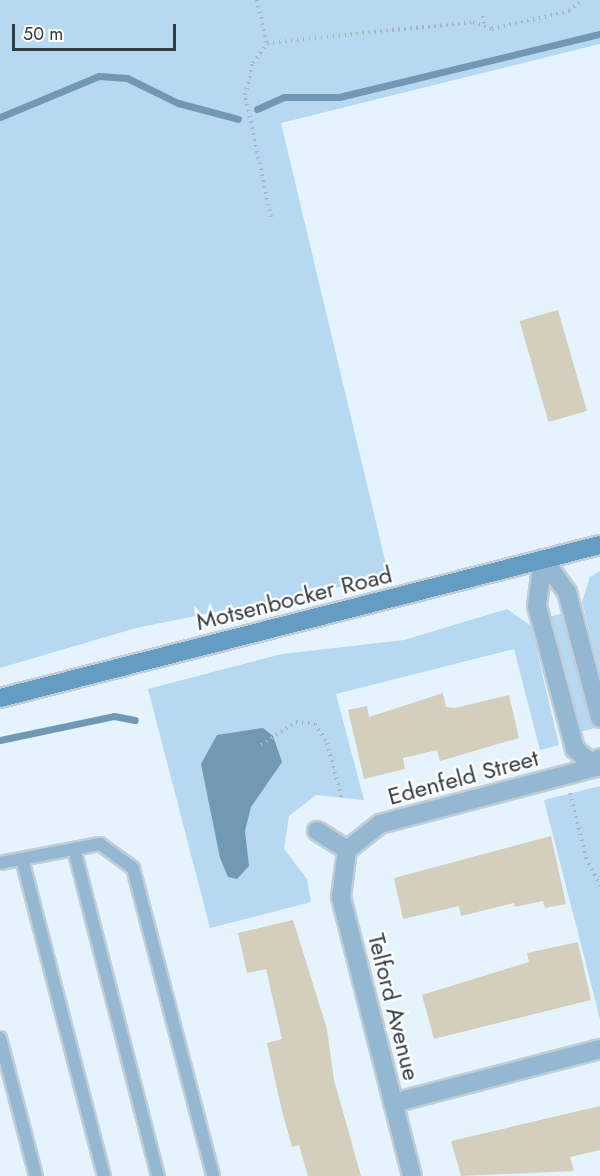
<!DOCTYPE html>
<html>
<head>
<meta charset="utf-8">
<style>
  body { margin:0 }
  #map { position:relative; width:600px; height:1176px; overflow:hidden; background:#e5f3fd; font-family:Jost,sans-serif }
  div>[style] { position:absolute }
  .green>* { inset:0; background:#b6d8f0; transform-origin:0 0 }
  .water>* { inset:0; background:#7299b4 }
  .stream>* { height:7px; margin:-3.5px; padding:0 3.5px; transform-origin:3.5px; border-radius:3.5px; background:#7299b4 }
  .building>* { inset:0; background:#d4cfbc; transform-origin:0 0 }
  .path>* { height:4px; margin-top:-2px; transform-origin:0; background:repeating-linear-gradient(90deg,#a9b5bd 0 1.5px,transparent 0 6px) }
  .roads { filter:drop-shadow(2px 0 #c2ced7) drop-shadow(-2px 0 #c2ced7) drop-shadow(0 2px #c2ced7) drop-shadow(0 -2px #c2ced7) }
  .lane>* { height:12px; margin:-6px; padding:0 6px; transform-origin:6px; border-radius:6px; background:#94b8d2 }
  .street>* { height:18px; margin:-9px; padding:0 9px; transform-origin:9px; border-radius:9px; background:#94b8d2 }
  .secondary>* { height:18px; margin:-9px; padding:0 9px; transform-origin:9px; border-radius:9px; background:#659cc2 }
  span { translate:-50% -50%; white-space:nowrap; text-align:center; line-height:1.15; -webkit-text-stroke:4.5px #fff; paint-order:stroke }
  .street-label { font-size:24px; color:#353c41 }
  .scale { position:absolute; left:12px; top:24px; width:164px; height:27px; box-sizing:border-box; border:3px solid #353c41; border-top:0; padding-left:8px; font-size:18px; line-height:21px; white-space:nowrap; color:#353c41; -webkit-text-stroke:4px #fff; paint-order:stroke }
</style>
</head>
<body>
<div id="map">
  <div class="green">
    <i style="clip-path:polygon(0 0,600px 0,600px 44px,281px 123px,389px 577px,136px 628px,0 668px)"></i>
    <i style="clip-path:polygon(600px 571px,600px 673px,582px 602px,590px 577px)"></i>
    <i style="clip-path:polygon(507px 609px,531px 626px,559px 745px,540px 750px,514px 649px,336px 694px,364px 800px,316px 795px,289px 816px,284px 849px,307px 879px,311px 902px,210px 928px,148px 689px,282px 654px,404px 640px)"></i>
    <i style="left:564px;top:613px;width:119px;height:14px;rotate:75deg"></i>
    <i style="clip-path:polygon(600px 786px,600px 1019px,544px 800px)"></i>
  </div>
  <div class="water">
    <i style="clip-path:polygon(263px 728px,273px 736px,282px 762px,251px 807px,245px 831px,249px 866px,237px 879px,228px 877px,220px 858px,201px 764px,217px 735px)"></i>
  </div>
  <div class="stream">
    <i style="left:257px;top:109px;width:30px;rotate:-24deg"></i>
    <i style="left:284px;top:97px;width:55px"></i>
    <i style="left:339px;top:97px;width:268px;rotate:-13.6deg"></i>
    <i style="left:0;top:117px;width:107px;rotate:-22.5deg"></i>
    <i style="left:99px;top:76px;width:28px;rotate:4deg"></i>
    <i style="left:127px;top:78px;width:57px;rotate:26.1deg"></i>
    <i style="left:178px;top:103px;width:62px;rotate:14.9deg"></i>
    <i style="left:0;top:740px;width:116px;rotate:-11.9deg"></i>
    <i style="left:114px;top:716px;width:21px;rotate:11deg"></i>
  </div>
  <div class="building">
    <i style="left:558px;top:310px;width:105px;height:40px;rotate:74deg"></i>
    <i style="clip-path:polygon(443px 693px,446px 707px,455px 708px,509px 695px,519px 738px,440px 761px,437px 750px,403px 758px,405px 769px,364px 779px,348px 710px,367px 706px,369px 717px)"></i>
    <i style="clip-path:polygon(551px 836px,566px 904px,545px 908px,543px 901px,515px 907px,514px 903px,461px 916px,459px 906px,403px 919px,394px 878px)"></i>
    <i style="clip-path:polygon(293px 920px,327px 1029px,334px 1080px,361px 1176px,308px 1176px,299px 1145px,292px 1147px,281px 1107px,267px 1043px,282px 1039px,266px 969px,247px 973px,238px 933px)"></i>
    <i style="clip-path:polygon(578px 942px,591px 1000px,434px 1039px,422px 995px,529px 962px,527px 953px)"></i>
    <i style="clip-path:polygon(600px 1106px,600px 1150px,570px 1157px,574px 1171px,461px 1176px,451px 1141px)"></i>
  </div>
  <div class="path">
    <i style="left:257px;top:0;width:44px;rotate:76.9deg"></i>
    <i style="left:483px;top:16px;width:10px;rotate:79deg"></i>
    <i style="left:271px;top:217px;width:125px;rotate:-102deg"></i>
    <i style="left:245px;top:95px;width:33px;rotate:-76deg"></i>
    <i style="left:253px;top:63px;width:24px;rotate:-55deg"></i>
    <i style="left:267px;top:43px;width:207px;rotate:-5.8deg"></i>
    <i style="left:473px;top:22px;width:20px;rotate:20deg"></i>
    <i style="left:492px;top:29px;width:79px;rotate:-13.2deg"></i>
    <i style="left:569px;top:11px;width:17px;rotate:-40deg"></i>
    <i style="left:261px;top:745px;width:42px;rotate:-33.3deg"></i>
    <i style="left:296px;top:722px;width:19px;rotate:6deg"></i>
    <i style="left:315px;top:724px;width:22px;rotate:58deg"></i>
    <i style="left:327px;top:743px;width:59px;rotate:75.3deg"></i>
    <i style="left:570px;top:793px;width:67px;rotate:76.2deg"></i>
    <i style="left:586px;top:858px;width:31px;rotate:63deg"></i>
  </div>
  <div class="roads">
    <div class="lane">
      <i style="left:74px;top:849px;width:338px;rotate:75.6deg"></i>
      <i style="left:22px;top:859px;width:327px;rotate:75.5deg"></i>
      <i style="left:0;top:863px;width:102px;rotate:-10.8deg"></i>
      <i style="left:100px;top:844px;width:41px;rotate:36deg"></i>
      <i style="left:133px;top:868px;width:318px;rotate:75.4deg"></i>
      <i style="left:0;top:1038px;width:143px;rotate:75.4deg"></i>
    </div>
    <div class="street">
      <i style="left:543px;top:559px;width:47px;rotate:97.3deg"></i>
      <i style="left:537px;top:606px;width:148px;rotate:75.1deg"></i>
      <i style="left:575px;top:749px;width:28px;rotate:41deg"></i>
      <i style="left:596px;top:767px;width:9px;rotate:-69deg"></i>
      <i style="left:543px;top:559px;width:41px;rotate:54deg"></i>
      <i style="left:567px;top:592px;width:130px;rotate:75.3deg"></i>
      <i style="left:317px;top:831px;width:36px;rotate:32deg"></i>
      <i style="left:393px;top:1103px;width:214px;rotate:-14.6deg"></i>
      <i style="left:412px;top:1176px;width:288px;rotate:-104.3deg"></i>
      <i style="left:341px;top:897px;width:47px;rotate:-82.7deg"></i>
      <i style="left:347px;top:850px;width:42px;rotate:-38.2deg"></i>
      <i style="left:380px;top:824px;width:228px;rotate:-14.8deg"></i>
    </div>
    <div class="secondary">
      <i style="left:0;top:698px;width:619px;rotate:-14.31deg"></i>
    </div>
  </div>
  <div class="street-label">
    <span style="left:294px;top:598px;rotate:-14deg">Motsenbocker Road</span>
    <span style="left:463px;top:777px;rotate:-15deg">Edenfeld Street</span>
    <span style="left:394px;top:1007px;rotate:76deg">Telford Avenue</span>
  </div>
  <div class="scale">50 m</div>
</div>
</body>
</html>
